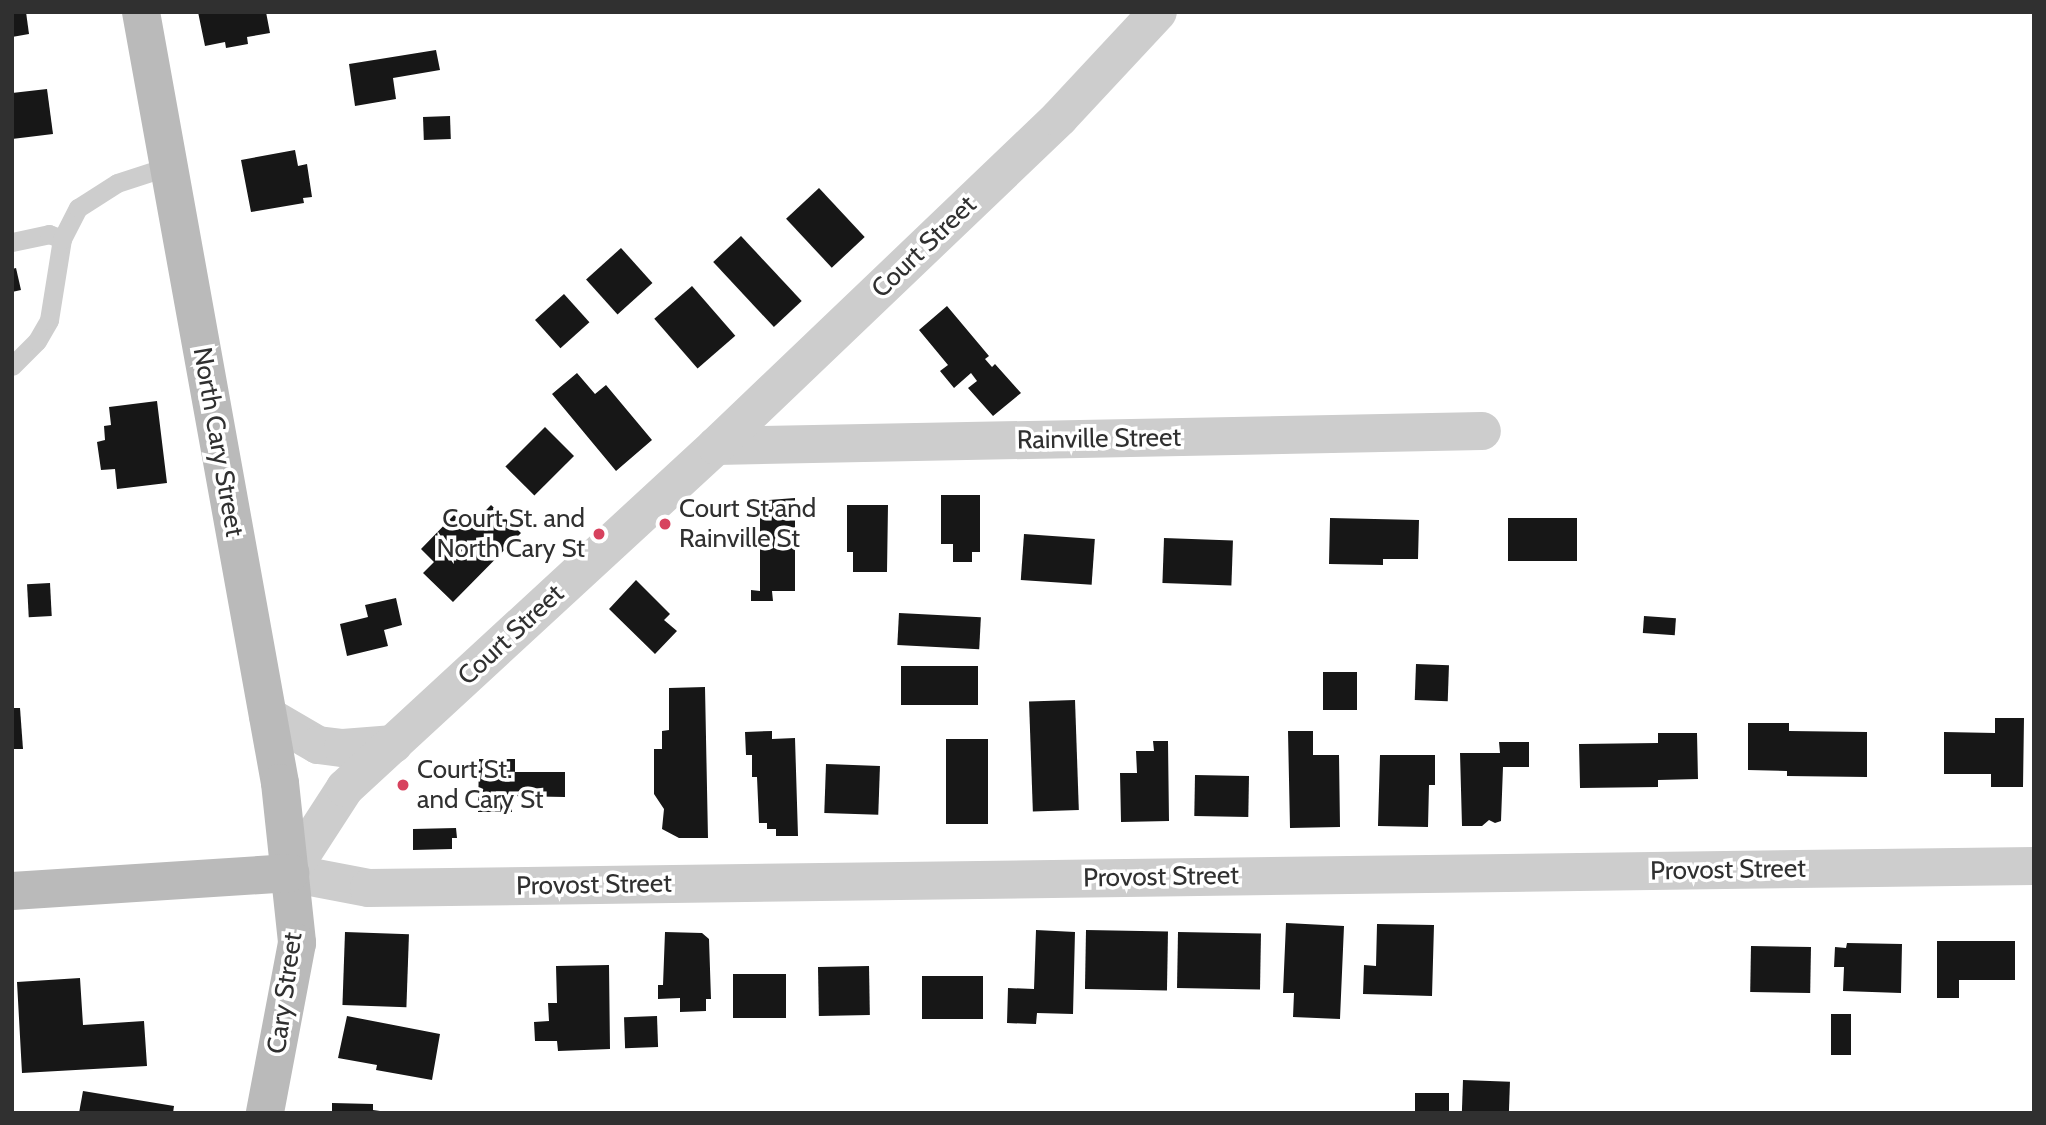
<!DOCTYPE html>
<html>
<head>
<meta charset="utf-8">
<style>
  body { margin:0 }
  #map { position:relative; width:2046px; height:1125px; overflow:hidden; background:#fff; font-family:Cabin,sans-serif }
  div>[style] { position:absolute }
  .building>* { inset:0; background:#171717; transform-origin:0 0 }
  .service>* { height:19px; margin:-9.5px; padding:0 9.5px; transform-origin:9.5px; border-radius:9.5px; background:#cdcdcd }
  .minor>* { height:38px; margin:-19px; padding:0 19px; transform-origin:19px; border-radius:19px; background:#cdcdcd }
  .tertiary>* { height:38px; margin:-19px; padding:0 19px; transform-origin:19px; border-radius:19px; background:#cdcdcd }
  .secondary>* { height:38px; margin:-19px; padding:0 19px; transform-origin:19px; border-radius:19px; background:#bababa }
  .dots>* { width:19px; height:19px; translate:-50% -50%; box-sizing:border-box; border:4px solid #fff; border-radius:50% }
  span { translate:-50% -50%; white-space:nowrap; text-align:center; line-height:1.15; -webkit-text-stroke:7px #fff; paint-order:stroke }
  .street-label { font-size:26px; color:#303030 }
  .poi-label { font-size:26px; color:#303030 }
  .left { translate:0 -50%; text-align:left }
  .right { translate:-100% -50%; text-align:right }
  .frame { position:absolute; inset:0; border:14px solid #303030; pointer-events:none }
</style>
</head>
<body>
<div id="map">
  <div class="building">
    <i style="clip-path:polygon(12px 12px,26px 12px,29px 34px,12px 37px)"></i>
    <i style="clip-path:polygon(198px 12px,266px 12px,270px 33px,247px 37px,248px 44px,226px 48px,225px 42px,205px 46px)"></i>
    <i style="clip-path:polygon(436px 50px,440px 70px,393px 78px,396px 99px,355px 106px,349px 64px)"></i>
    <i style="clip-path:polygon(47px 89px,53px 134px,12px 139px,12px 93px)"></i>
    <i style="left:450px;top:116px;width:23px;height:27px;rotate:88deg"></i>
    <i style="clip-path:polygon(295px 150px,298px 166px,307px 164px,312px 197px,303px 198px,304px 203px,251px 212px,241px 160px)"></i>
    <i style="left:819px;top:188px;width:67px;height:45px;rotate:47deg"></i>
    <i style="left:741px;top:236px;width:89px;height:38px;rotate:47deg"></i>
    <i style="left:621px;top:248px;width:47px;height:47px;rotate:48deg"></i>
    <i style="clip-path:polygon(16px 268px,21px 290px,12px 292px,12px 269px)"></i>
    <i style="left:692px;top:286px;width:66px;height:50px;rotate:49deg"></i>
    <i style="left:564px;top:294px;width:38px;height:39px;rotate:48deg"></i>
    <i style="clip-path:polygon(947px 306px,989px 356px,985px 359px,992px 367px,995px 364px,1021px 393px,993px 416px,968px 388px,977px 381px,971px 373px,954px 388px,940px 371px,948px 365px,919px 330px)"></i>
    <i style="clip-path:polygon(577px 373px,595px 394px,606px 385px,652px 440px,616px 471px,552px 394px)"></i>
    <i style="clip-path:polygon(157px 401px,167px 483px,117px 489px,115px 469px,101px 470px,97px 442px,105px 440px,104px 426px,111px 425px,109px 407px)"></i>
    <i style="left:545px;top:427px;width:41px;height:56px;rotate:45deg"></i>
    <i style="clip-path:polygon(941px 495px,980px 495px,980px 552px,972px 552px,972px 562px,953px 562px,953px 544px,941px 544px)"></i>
    <i style="clip-path:polygon(795px 498px,795px 591px,772px 591px,773px 601px,751px 601px,751px 590px,760px 591px,760px 506px,769px 500px)"></i>
    <i style="clip-path:polygon(491px 505px,521px 533px,453px 602px,423px 573px,434px 562px,421px 549px,454px 515px,468px 529px)"></i>
    <i style="clip-path:polygon(847px 505px,888px 505px,887px 572px,853px 572px,853px 552px,847px 552px)"></i>
    <i style="clip-path:polygon(1330px 518px,1419px 520px,1418px 559px,1383px 559px,1383px 565px,1329px 564px)"></i>
    <i style="left:1508px;top:518px;width:69px;height:43px"></i>
    <i style="left:1024px;top:534px;width:71px;height:46px;rotate:4deg"></i>
    <i style="left:1164px;top:538px;width:69px;height:45px;rotate:2deg"></i>
    <i style="clip-path:polygon(636px 580px,670px 614px,664px 620px,677px 631px,655px 654px,609px 609px)"></i>
    <i style="left:50px;top:583px;width:33px;height:23px;rotate:87deg"></i>
    <i style="clip-path:polygon(396px 598px,402px 625px,384px 630px,388px 646px,347px 656px,340px 624px,368px 617px,365px 605px)"></i>
    <i style="left:899px;top:613px;width:82px;height:32px;rotate:3deg"></i>
    <i style="left:1644px;top:616px;width:32px;height:17px;rotate:4deg"></i>
    <i style="left:1416px;top:664px;width:33px;height:36px;rotate:2deg"></i>
    <i style="left:901px;top:666px;width:77px;height:39px"></i>
    <i style="left:1323px;top:672px;width:34px;height:38px"></i>
    <i style="clip-path:polygon(705px 687px,708px 838px,679px 838px,662px 829px,664px 809px,654px 794px,654px 749px,662px 749px,662px 731px,669px 730px,669px 688px)"></i>
    <i style="left:1075px;top:700px;width:110px;height:46px;rotate:88deg"></i>
    <i style="clip-path:polygon(12px 708px,20px 708px,23px 749px,12px 749px)"></i>
    <i style="clip-path:polygon(1995px 718px,2024px 718px,2023px 787px,1991px 787px,1991px 774px,1944px 774px,1944px 732px,1995px 733px)"></i>
    <i style="clip-path:polygon(1748px 723px,1789px 723px,1789px 731px,1867px 732px,1867px 777px,1787px 776px,1787px 771px,1748px 770px)"></i>
    <i style="clip-path:polygon(772px 731px,772px 739px,795px 738px,798px 836px,776px 836px,776px 829px,767px 829px,767px 823px,759px 823px,757px 777px,752px 777px,752px 755px,746px 755px,745px 732px)"></i>
    <i style="clip-path:polygon(1288px 731px,1313px 731px,1313px 755px,1339px 755px,1340px 827px,1290px 828px)"></i>
    <i style="clip-path:polygon(1658px 733px,1697px 733px,1698px 779px,1658px 780px,1658px 787px,1580px 788px,1579px 744px,1658px 743px)"></i>
    <i style="left:946px;top:739px;width:42px;height:85px"></i>
    <i style="clip-path:polygon(1153px 741px,1168px 741px,1169px 821px,1121px 822px,1120px 773px,1137px 773px,1136px 751px,1154px 751px)"></i>
    <i style="clip-path:polygon(1499px 742px,1529px 742px,1529px 767px,1503px 767px,1501px 821px,1495px 823px,1489px 820px,1482px 826px,1462px 826px,1460px 753px,1500px 753px)"></i>
    <i style="clip-path:polygon(1380px 755px,1435px 755px,1435px 785px,1429px 785px,1428px 827px,1378px 826px)"></i>
    <i style="clip-path:polygon(479px 759px,515px 759px,515px 772px,565px 772px,565px 797px,512px 796px,512px 812px,478px 812px)"></i>
    <i style="left:826px;top:764px;width:54px;height:49px;rotate:2deg"></i>
    <i style="left:1195px;top:775px;width:54px;height:41px;rotate:1deg"></i>
    <i style="clip-path:polygon(456px 828px,457px 838px,452px 838px,452px 849px,413px 850px,413px 829px)"></i>
    <i style="clip-path:polygon(1286px 923px,1344px 926px,1340px 1019px,1293px 1017px,1294px 993px,1283px 993px)"></i>
    <i style="clip-path:polygon(1377px 924px,1434px 925px,1432px 996px,1363px 994px,1364px 965px,1376px 966px)"></i>
    <i style="clip-path:polygon(1036px 930px,1075px 932px,1073px 1014px,1037px 1013px,1036px 1024px,1007px 1023px,1008px 988px,1034px 989px)"></i>
    <i style="left:1086px;top:930px;width:82px;height:59px;rotate:1deg"></i>
    <i style="left:345px;top:932px;width:64px;height:73px;rotate:2deg"></i>
    <i style="clip-path:polygon(665px 932px,702px 933px,709px 939px,711px 999px,706px 999px,706px 1011px,680px 1012px,680px 998px,658px 999px,658px 985px,663px 985px)"></i>
    <i style="left:1178px;top:932px;width:83px;height:56px;rotate:1deg"></i>
    <i style="clip-path:polygon(1937px 941px,2015px 941px,2015px 980px,1959px 980px,1959px 998px,1937px 998px)"></i>
    <i style="clip-path:polygon(1847px 943px,1902px 944px,1901px 993px,1843px 991px,1844px 967px,1834px 967px,1835px 947px,1846px 948px)"></i>
    <i style="left:1751px;top:946px;width:60px;height:46px;rotate:1deg"></i>
    <i style="clip-path:polygon(609px 965px,610px 1049px,558px 1051px,557px 1041px,535px 1041px,534px 1022px,549px 1021px,548px 1003px,557px 1003px,556px 966px)"></i>
    <i style="left:869px;top:966px;width:49px;height:51px;rotate:89deg"></i>
    <i style="left:733px;top:974px;width:53px;height:44px"></i>
    <i style="left:922px;top:976px;width:61px;height:43px"></i>
    <i style="clip-path:polygon(80px 978px,83px 1025px,144px 1021px,147px 1066px,22px 1073px,17px 982px)"></i>
    <i style="left:1831px;top:1014px;width:20px;height:41px"></i>
    <i style="clip-path:polygon(347px 1016px,440px 1034px,432px 1080px,376px 1070px,377px 1065px,338px 1058px)"></i>
    <i style="left:657px;top:1016px;width:31px;height:33px;rotate:88deg"></i>
    <i style="left:1463px;top:1080px;width:47px;height:33px;rotate:2deg"></i>
    <i style="clip-path:polygon(83px 1091px,174px 1106px,173px 1113px,79px 1113px)"></i>
    <i style="left:1415px;top:1093px;width:34px;height:20px"></i>
    <i style="clip-path:polygon(332px 1103px,373px 1104px,373px 1110px,394px 1113px,332px 1113px)"></i>
  </div>
  <div class="service">
    <i style="left:12px;top:242px;width:38px;rotate:-12deg"></i>
    <i style="left:49px;top:234px;width:14px;rotate:21deg"></i>
    <i style="left:12px;top:366px;width:35px;rotate:-45deg"></i>
    <i style="left:37px;top:341px;width:24px;rotate:-60deg"></i>
    <i style="left:49px;top:320px;width:82px;rotate:-80.9deg"></i>
    <i style="left:62px;top:239px;width:35px;rotate:-63deg"></i>
    <i style="left:78px;top:208px;width:46px;rotate:-32.7deg"></i>
    <i style="left:117px;top:183px;width:55px;rotate:-18.1deg"></i>
  </div>
  <div class="minor">
    <i style="left:716px;top:446px;width:766px;rotate:-1.12deg"></i>
    <i style="left:290px;top:873px;width:80px;rotate:10.8deg"></i>
    <i style="left:369px;top:888px;width:1665px;rotate:-0.76deg"></i>
  </div>
  <div class="tertiary">
    <i style="left:268px;top:716px;width:58px;rotate:30.1deg"></i>
    <i style="left:318px;top:745px;width:25px;rotate:7deg"></i>
    <i style="left:343px;top:748px;width:51px;rotate:-4.5deg"></i>
    <i style="left:290px;top:873px;width:101px;rotate:-57.1deg"></i>
    <i style="left:345px;top:788px;width:505px;rotate:-42.67deg"></i>
    <i style="left:716px;top:446px;width:475px;rotate:-43.7deg"></i>
    <i style="left:1059px;top:118px;width:145px;rotate:-47deg"></i>
  </div>
  <div class="secondary">
    <i style="left:141px;top:12px;width:783px;rotate:79.78deg"></i>
    <i style="left:280px;top:783px;width:161px;rotate:83.9deg"></i>
    <i style="left:297px;top:943px;width:173px;rotate:100.7deg"></i>
    <i style="left:12px;top:891px;width:279px;rotate:-3.7deg"></i>
  </div>
  <div class="dots">
    <i style="left:665px;top:524px;background:#d7425e"></i>
    <i style="left:599px;top:534px;background:#d7425e"></i>
    <i style="left:403px;top:785px;background:#d7425e"></i>
  </div>
  <div class="street-label">
    <span style="left:924px;top:247px;rotate:-44deg">Court Street</span>
    <span style="left:1099px;top:439px;rotate:-1deg">Rainville Street</span>
    <span style="left:218px;top:442px;rotate:80deg">North Cary Street</span>
    <span style="left:511px;top:635px;rotate:-43deg">Court Street</span>
    <span style="left:1728px;top:870px;rotate:-1deg">Provost Street</span>
    <span style="left:1161px;top:877px;rotate:-1deg">Provost Street</span>
    <span style="left:594px;top:885px;rotate:-1deg">Provost Street</span>
    <span style="left:285px;top:993px;rotate:-82deg">Cary Street</span>
  </div>
  <div class="poi-label">
    <span class="left" style="left:679px;top:524px">Court St and<br>Rainville St</span>
    <span class="right" style="left:585px;top:534px">Court St. and<br>North Cary St</span>
    <span class="left" style="left:417px;top:785px">Court St.<br>and Cary St</span>
  </div>
  <div class="frame"></div>
</div>
</body>
</html>
